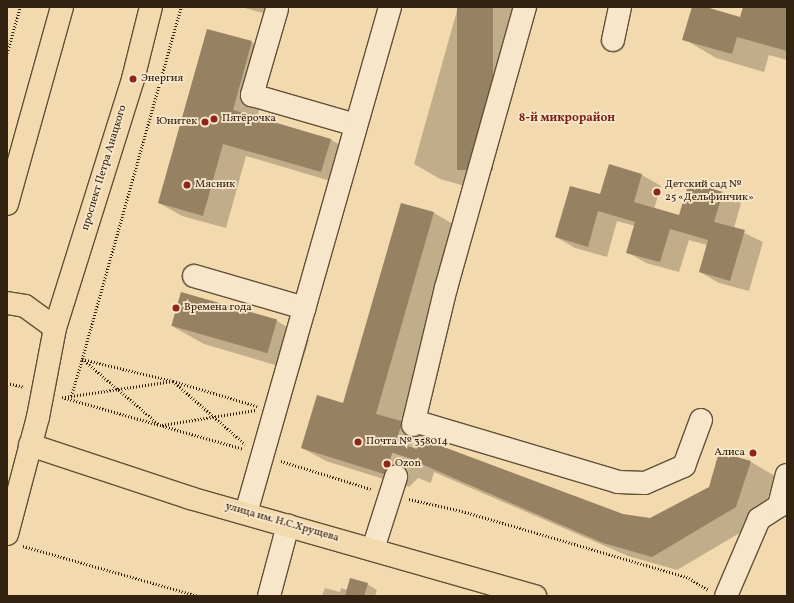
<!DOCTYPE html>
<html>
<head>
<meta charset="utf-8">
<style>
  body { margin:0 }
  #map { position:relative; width:794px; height:603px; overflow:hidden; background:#f3d9ae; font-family:Vollkorn,serif }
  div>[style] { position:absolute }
  .shadow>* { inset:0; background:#0003 }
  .building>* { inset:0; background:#968162; transform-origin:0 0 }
  .minor-tunnel>* { height:22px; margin-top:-11px; transform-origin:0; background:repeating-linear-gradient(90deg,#ccb48e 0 22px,transparent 0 33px) }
  .path>* { height:2.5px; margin-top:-1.25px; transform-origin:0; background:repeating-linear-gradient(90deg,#322210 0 1px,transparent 0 3px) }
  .roads { filter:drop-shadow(1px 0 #625038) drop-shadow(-1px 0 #625038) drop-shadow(0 1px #625038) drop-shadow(0 -1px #625038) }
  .minor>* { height:22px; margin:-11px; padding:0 11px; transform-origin:11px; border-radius:11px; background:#f7e6ca }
  .major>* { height:22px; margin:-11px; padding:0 11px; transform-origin:11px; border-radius:11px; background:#f3d9ae }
  .dots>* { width:11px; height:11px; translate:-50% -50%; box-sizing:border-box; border:2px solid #f7e6ca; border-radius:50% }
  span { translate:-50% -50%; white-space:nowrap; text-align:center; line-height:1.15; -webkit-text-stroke:3.5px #f7e6ca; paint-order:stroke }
  .poi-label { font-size:11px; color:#322210 }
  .left { translate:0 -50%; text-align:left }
  .right { translate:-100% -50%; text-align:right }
  .street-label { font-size:11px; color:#322210 }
  .neighbourhood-label { font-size:12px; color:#7a1f14; font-weight:700 }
  .frame { position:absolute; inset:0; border:8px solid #322210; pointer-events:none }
</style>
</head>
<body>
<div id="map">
  <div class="shadow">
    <i style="clip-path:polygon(241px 7px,281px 7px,278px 17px)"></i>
    <i style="clip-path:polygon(458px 7px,523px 7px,472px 188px,440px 179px,414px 164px)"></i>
    <i style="clip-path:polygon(693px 7px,702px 7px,741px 18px,744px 7px,787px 8px,787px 60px,769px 55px,764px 72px,716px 58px,684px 39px)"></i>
    <i style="clip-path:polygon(251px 42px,274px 55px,257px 118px,330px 139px,353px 153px,344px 185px,246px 156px,226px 228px,182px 216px,159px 203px)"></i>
    <i style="clip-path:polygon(610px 166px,642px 175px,661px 186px,654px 209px,680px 216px,722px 192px,741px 203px,734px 228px,763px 242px,749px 291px,719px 283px,700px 272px,707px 245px,689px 240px,679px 272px,646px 263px,627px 252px,635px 226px,617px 221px,607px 257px,575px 248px,556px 237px,601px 196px)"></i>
    <i style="clip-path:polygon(401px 204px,434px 213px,458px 227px,402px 423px,425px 436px,425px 441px,623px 515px,650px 519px,710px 488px,720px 453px,751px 462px,775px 476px,760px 521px,677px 570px,628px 556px,434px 472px,431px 483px,418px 478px,409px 487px,326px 461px,302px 448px,344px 404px)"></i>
    <i style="clip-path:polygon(182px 294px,277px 321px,309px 340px,299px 372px,204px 344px,172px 326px)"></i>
    <i style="clip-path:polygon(367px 584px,377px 590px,375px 596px,322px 596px,325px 588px,340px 592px,341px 588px,348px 590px)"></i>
  </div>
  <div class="building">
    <i style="left:457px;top:7px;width:36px;height:163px"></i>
    <i style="clip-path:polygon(692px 7px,706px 7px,740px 17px,743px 7px,787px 7px,787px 51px,737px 37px,732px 54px,682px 40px)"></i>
    <i style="clip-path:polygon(207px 29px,252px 41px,233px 110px,331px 139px,321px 172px,223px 144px,203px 216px,158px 203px)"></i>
    <i style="clip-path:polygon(609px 164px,642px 174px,634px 202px,679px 215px,689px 182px,723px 192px,714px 222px,745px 230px,730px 281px,699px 272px,708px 240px,670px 229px,660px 262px,626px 253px,635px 222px,598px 211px,588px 247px,555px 237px,570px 186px,600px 194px)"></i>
    <i style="clip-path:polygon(401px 203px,434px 212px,376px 414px,401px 421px,401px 429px,410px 437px,417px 437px,623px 514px,650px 518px,709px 487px,719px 452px,751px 461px,736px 507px,652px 557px,603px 543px,410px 459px,406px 470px,400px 465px,394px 465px,384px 474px,301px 448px,317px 395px,343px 403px)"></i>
    <i style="left:181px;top:292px;width:100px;height:35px;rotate:16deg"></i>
    <i style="clip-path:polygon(350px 578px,368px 583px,364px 596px,345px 596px)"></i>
  </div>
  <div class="minor-tunnel">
    <i style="left:396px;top:477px;width:55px;rotate:-71.9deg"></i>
  </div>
  <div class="path">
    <i style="left:7px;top:53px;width:48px;rotate:-74.2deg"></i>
    <i style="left:7px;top:383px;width:17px;rotate:13deg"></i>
    <i style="left:71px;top:396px;width:39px;rotate:-73deg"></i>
    <i style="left:82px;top:359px;width:94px;rotate:13.6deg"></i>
    <i style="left:173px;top:381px;width:88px;rotate:16.6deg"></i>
    <i style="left:62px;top:397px;width:188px;rotate:16deg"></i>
    <i style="left:65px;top:397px;width:109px;rotate:-8.4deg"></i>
    <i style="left:173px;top:381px;width:96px;rotate:41.2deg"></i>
    <i style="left:158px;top:424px;width:100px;rotate:-139.5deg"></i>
    <i style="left:82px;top:359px;width:366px;rotate:-74.3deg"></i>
    <i style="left:162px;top:425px;width:95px;rotate:-9.1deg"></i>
    <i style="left:281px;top:461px;width:94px;rotate:17.3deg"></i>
    <i style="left:409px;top:499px;width:54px;rotate:12.8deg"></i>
    <i style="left:462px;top:511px;width:237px;rotate:16.4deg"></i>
    <i style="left:689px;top:578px;width:22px;rotate:32deg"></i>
    <i style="left:23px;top:546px;width:183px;rotate:15.9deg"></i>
  </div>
  <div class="roads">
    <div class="minor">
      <i style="left:277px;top:9px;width:90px;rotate:106.2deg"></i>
      <i style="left:252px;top:95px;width:108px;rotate:16.1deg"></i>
      <i style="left:613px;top:40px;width:34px;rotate:-78deg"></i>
      <i style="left:194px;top:276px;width:115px;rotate:16.2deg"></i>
      <i style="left:414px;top:421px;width:213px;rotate:16.6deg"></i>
      <i style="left:618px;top:482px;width:27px;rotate:2deg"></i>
      <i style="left:645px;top:483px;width:43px;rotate:-23.6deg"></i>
      <i style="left:684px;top:466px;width:49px;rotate:-69.7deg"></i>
      <i style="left:413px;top:425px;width:141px;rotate:-76.5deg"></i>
      <i style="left:446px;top:288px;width:292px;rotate:-74.3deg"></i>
      <i style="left:246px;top:513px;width:526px;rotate:-74.11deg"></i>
      <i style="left:373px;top:549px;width:76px;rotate:-72.3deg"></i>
      <i style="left:269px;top:596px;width:73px;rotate:-75deg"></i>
      <i style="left:726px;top:596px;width:84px;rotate:-66.8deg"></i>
      <i style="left:759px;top:519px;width:24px;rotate:-33deg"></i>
      <i style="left:779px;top:506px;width:32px;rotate:-76deg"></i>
    </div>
    <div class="major">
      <i style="left:7px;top:204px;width:205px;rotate:-74.4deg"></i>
      <i style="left:7px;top:303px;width:18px;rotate:9deg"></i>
      <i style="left:25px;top:306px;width:37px;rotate:36deg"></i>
      <i style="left:55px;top:328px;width:91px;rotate:100.8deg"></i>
      <i style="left:38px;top:417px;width:121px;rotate:104.8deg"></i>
      <i style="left:55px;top:328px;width:261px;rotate:-72.6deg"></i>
      <i style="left:133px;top:79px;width:74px;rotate:-76deg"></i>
      <i style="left:30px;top:445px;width:169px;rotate:18.3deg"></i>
      <i style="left:190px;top:498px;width:359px;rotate:15.9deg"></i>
    </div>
  </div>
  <div class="dots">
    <i style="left:133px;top:79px;background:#8f2418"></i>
    <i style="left:214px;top:119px;background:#8f2418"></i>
    <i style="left:205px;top:122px;background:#8f2418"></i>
    <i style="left:187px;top:185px;background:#8f2418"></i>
    <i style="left:657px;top:192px;background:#8f2418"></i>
    <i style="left:176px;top:308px;background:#8f2418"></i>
    <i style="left:358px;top:442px;background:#8f2418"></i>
    <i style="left:753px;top:453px;background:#8f2418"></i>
    <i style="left:387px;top:464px;background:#8f2418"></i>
  </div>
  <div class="poi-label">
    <span class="left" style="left:141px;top:79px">Энергия</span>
    <span class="left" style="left:222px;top:119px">Пятёрочка</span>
    <span class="right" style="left:197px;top:122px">Юнитек</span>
    <span class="left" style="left:195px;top:185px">Мясник</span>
    <span class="left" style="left:665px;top:192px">Детский сад №<br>25 «Дельфинчик»</span>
    <span class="left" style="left:184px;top:308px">Времена года</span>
    <span class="left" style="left:366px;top:442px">Почта № 358014</span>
    <span class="right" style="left:745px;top:453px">Алиса</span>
    <span class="left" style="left:395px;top:464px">Ozon</span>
  </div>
  <div class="street-label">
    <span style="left:105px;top:168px;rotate:-73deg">проспект Петра Анацкого</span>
    <span style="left:282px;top:523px;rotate:16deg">улица им. Н.С.Хрущева</span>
  </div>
  <div class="neighbourhood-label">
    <span style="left:567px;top:119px">8-й микрорайон</span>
  </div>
  <div class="frame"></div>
</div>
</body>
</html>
